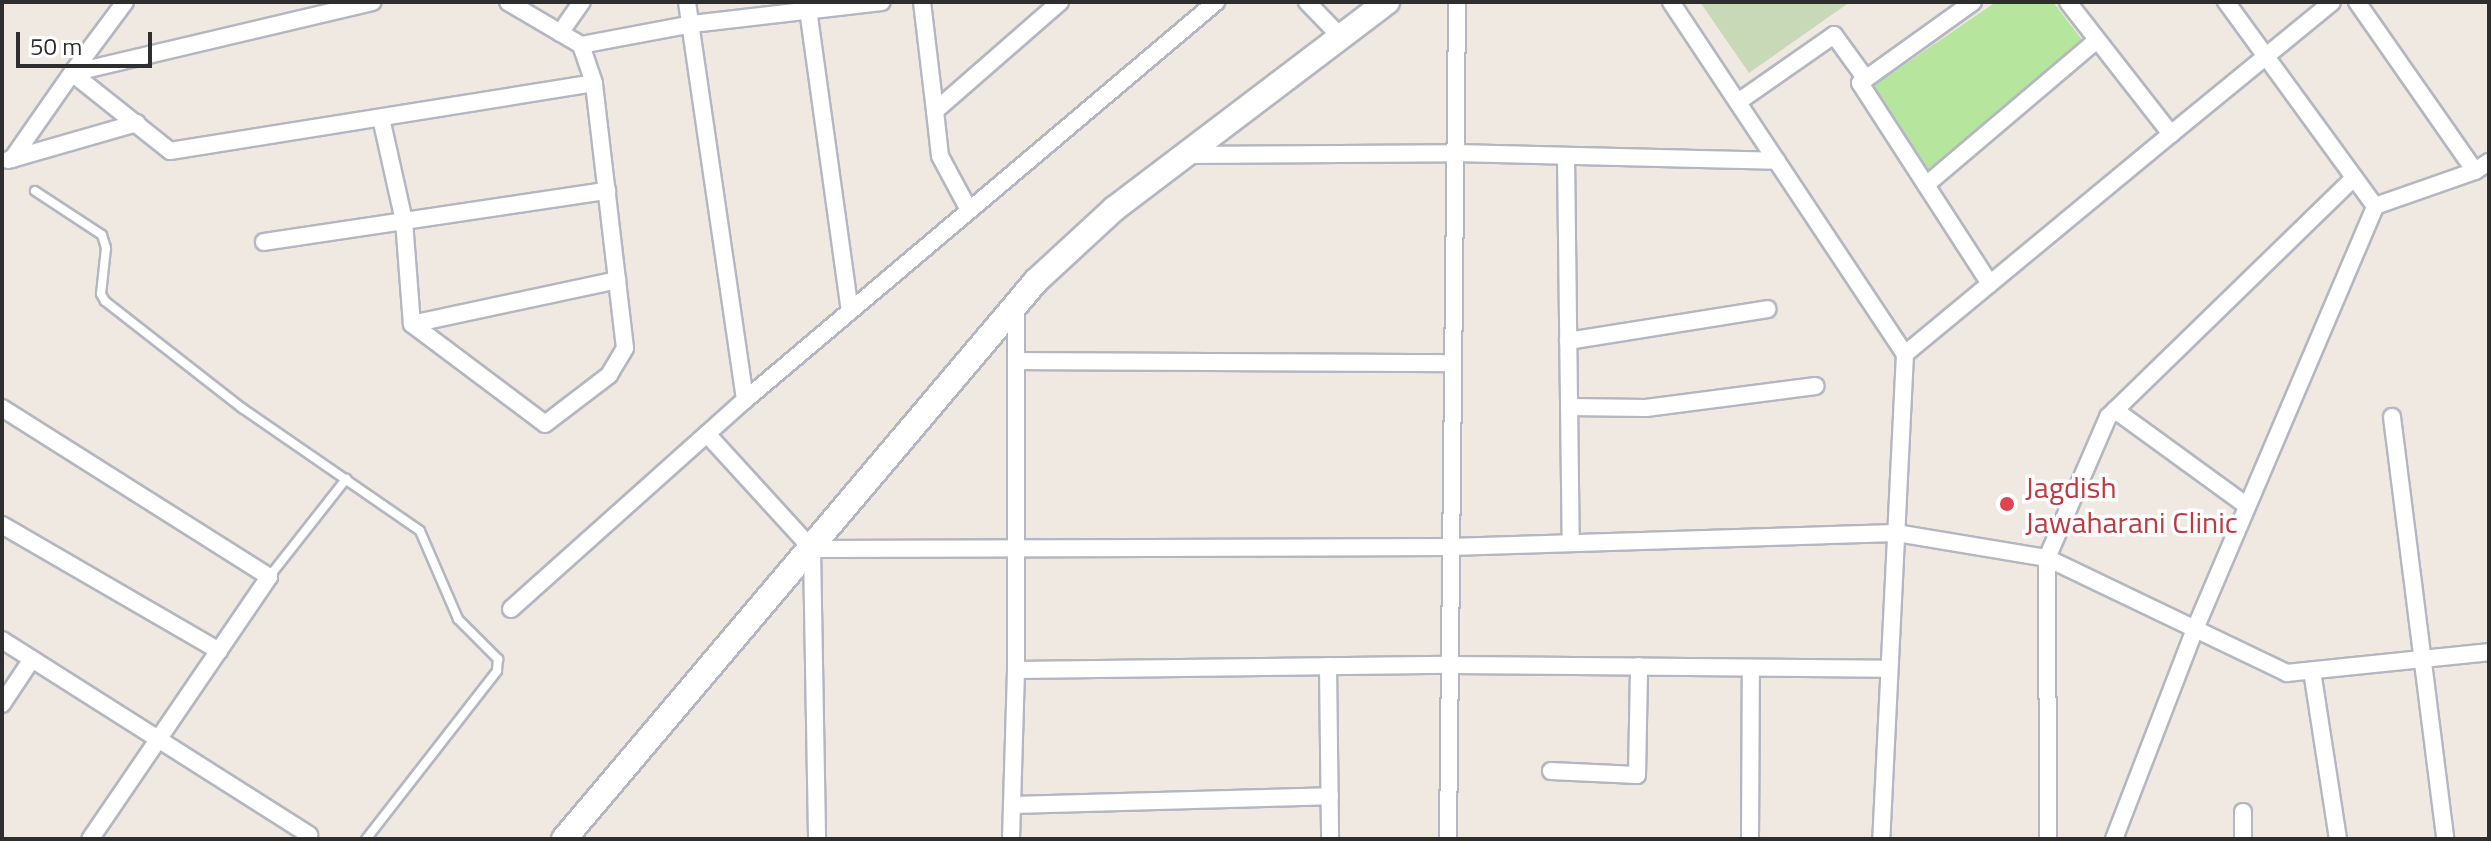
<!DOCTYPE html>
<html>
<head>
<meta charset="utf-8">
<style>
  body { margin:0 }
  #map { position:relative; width:2491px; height:841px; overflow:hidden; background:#efe9e1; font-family:"Titillium Web",sans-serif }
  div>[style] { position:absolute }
  .green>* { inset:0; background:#b6e59e }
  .cemetery>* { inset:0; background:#c8d9b8 }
  .roads { filter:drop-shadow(2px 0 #b4b7c1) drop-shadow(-2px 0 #b4b7c1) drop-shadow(0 2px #b4b7c1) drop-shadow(0 -2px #b4b7c1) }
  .service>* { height:8px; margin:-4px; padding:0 4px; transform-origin:4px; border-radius:4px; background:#fff }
  .minor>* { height:16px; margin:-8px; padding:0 8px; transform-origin:8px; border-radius:8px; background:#fff }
  .secondary>* { height:24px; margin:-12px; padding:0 12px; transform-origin:12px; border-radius:12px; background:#fff }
  .dots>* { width:22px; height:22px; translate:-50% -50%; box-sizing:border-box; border:4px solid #fff; border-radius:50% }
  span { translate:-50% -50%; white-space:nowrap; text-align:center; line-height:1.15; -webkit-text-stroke:7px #fff; paint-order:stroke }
  .health-label { font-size:30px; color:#be3a42 }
  .left { translate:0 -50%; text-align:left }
  .frame { position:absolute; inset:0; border:4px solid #2e2e2e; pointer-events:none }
  .scale { position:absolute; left:16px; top:32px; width:136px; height:36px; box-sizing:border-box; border:4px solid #2e2e2e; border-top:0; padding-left:10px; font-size:24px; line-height:28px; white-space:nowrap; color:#2e2e2e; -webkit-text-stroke:6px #fff; paint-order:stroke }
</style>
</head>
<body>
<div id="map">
  <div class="green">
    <i style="clip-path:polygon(1996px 2px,2053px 2px,2083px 41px,1930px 171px,1870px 88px)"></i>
  </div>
  <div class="cemetery">
    <i style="clip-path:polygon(1700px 2px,1850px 2px,1749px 73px)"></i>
  </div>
  <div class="roads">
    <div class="service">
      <i style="left:35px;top:191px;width:80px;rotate:33.3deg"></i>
      <i style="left:102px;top:235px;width:14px;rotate:73deg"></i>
      <i style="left:106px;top:248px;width:46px;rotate:96.2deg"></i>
      <i style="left:101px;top:294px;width:8px;rotate:60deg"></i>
      <i style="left:105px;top:301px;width:174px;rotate:38deg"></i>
      <i style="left:242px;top:408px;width:216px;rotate:34.6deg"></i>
      <i style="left:420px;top:531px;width:96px;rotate:66.6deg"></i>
      <i style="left:458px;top:619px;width:57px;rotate:45deg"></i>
      <i style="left:498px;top:659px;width:12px;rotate:95deg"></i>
      <i style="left:497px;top:671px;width:213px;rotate:127.9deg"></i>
      <i style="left:269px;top:577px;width:125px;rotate:-51.8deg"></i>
    </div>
    <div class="minor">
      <i style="left:125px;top:2px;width:89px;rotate:126.7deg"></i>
      <i style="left:72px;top:73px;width:309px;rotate:-13.3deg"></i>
      <i style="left:508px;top:2px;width:85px;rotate:30.5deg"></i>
      <i style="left:581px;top:45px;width:113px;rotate:-10.7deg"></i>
      <i style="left:692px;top:24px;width:191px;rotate:-6.6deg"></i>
      <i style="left:687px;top:2px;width:402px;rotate:81.7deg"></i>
      <i style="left:807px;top:2px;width:311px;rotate:82.1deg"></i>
      <i style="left:922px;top:2px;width:110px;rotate:83.2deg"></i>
      <i style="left:935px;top:111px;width:166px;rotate:-41.1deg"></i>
      <i style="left:1307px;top:2px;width:47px;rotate:45.9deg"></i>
      <i style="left:1671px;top:2px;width:423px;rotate:56.4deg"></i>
      <i style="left:1905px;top:354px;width:486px;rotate:92.8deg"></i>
      <i style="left:1973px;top:2px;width:139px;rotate:144.4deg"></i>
      <i style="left:1860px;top:83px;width:239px;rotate:57.1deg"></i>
      <i style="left:2357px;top:2px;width:206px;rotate:55.1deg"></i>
      <i style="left:560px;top:33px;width:38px;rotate:-55deg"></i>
      <i style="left:1738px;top:102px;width:117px;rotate:-34.9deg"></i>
      <i style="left:1834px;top:35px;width:54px;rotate:54deg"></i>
      <i style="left:935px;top:111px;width:45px;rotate:83.7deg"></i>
      <i style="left:940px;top:156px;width:61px;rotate:61.8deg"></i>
      <i style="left:381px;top:118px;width:106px;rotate:77.4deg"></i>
      <i style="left:404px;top:221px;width:103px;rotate:85.6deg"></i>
      <i style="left:412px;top:324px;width:166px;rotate:36.9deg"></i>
      <i style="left:545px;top:424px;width:81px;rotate:-37.4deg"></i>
      <i style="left:609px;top:375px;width:31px;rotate:-59deg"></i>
      <i style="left:625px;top:348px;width:267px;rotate:-96.7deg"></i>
      <i style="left:594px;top:83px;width:40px;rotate:-108.9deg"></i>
      <i style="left:2171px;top:134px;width:208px;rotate:-39.3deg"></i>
      <i style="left:1187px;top:155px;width:268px;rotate:-0.4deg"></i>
      <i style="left:1455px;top:153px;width:322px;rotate:1.4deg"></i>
      <i style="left:1566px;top:156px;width:387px;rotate:89.3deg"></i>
      <i style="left:12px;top:159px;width:105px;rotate:-55.1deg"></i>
      <i style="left:72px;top:73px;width:125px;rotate:38.5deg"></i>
      <i style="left:170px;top:151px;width:429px;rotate:-9.1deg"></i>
      <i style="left:8px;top:160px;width:134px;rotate:-16deg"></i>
      <i style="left:1926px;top:185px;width:223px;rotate:-40.3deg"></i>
      <i style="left:2375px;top:206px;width:106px;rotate:-19.3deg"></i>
      <i style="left:2475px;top:171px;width:17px;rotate:-33deg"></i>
      <i style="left:264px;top:242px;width:347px;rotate:-8.5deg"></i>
      <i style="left:1016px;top:305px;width:365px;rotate:90deg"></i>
      <i style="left:412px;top:324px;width:210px;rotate:-12.1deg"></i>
      <i style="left:1568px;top:341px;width:202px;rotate:-9.1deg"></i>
      <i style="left:1905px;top:354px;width:345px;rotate:-39.6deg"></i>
      <i style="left:2171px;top:134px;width:167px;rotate:-128deg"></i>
      <i style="left:1016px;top:361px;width:437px;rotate:0.3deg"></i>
      <i style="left:1569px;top:407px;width:77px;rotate:0.7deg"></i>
      <i style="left:1646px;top:408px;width:171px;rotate:-7.4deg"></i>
      <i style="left:2px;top:408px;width:316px;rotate:32.3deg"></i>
      <i style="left:269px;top:577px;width:317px;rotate:124.3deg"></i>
      <i style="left:2115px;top:410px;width:163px;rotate:36deg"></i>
      <i style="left:2392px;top:417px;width:425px;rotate:82.8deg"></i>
      <i style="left:707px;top:434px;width:156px;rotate:47.6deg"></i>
      <i style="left:812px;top:549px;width:290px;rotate:89deg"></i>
      <i style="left:2px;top:525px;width:251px;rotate:30.1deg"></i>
      <i style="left:812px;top:549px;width:638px;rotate:-0.18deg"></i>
      <i style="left:1450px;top:547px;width:446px;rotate:-1.8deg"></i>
      <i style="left:1896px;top:533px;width:153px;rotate:9.4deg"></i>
      <i style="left:2047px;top:558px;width:266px;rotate:25.6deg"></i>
      <i style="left:2287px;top:673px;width:203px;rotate:-5.9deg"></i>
      <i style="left:511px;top:609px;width:314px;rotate:-41.8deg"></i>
      <i style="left:745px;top:400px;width:617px;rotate:-40.2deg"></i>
      <i style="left:2px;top:640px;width:364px;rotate:32.4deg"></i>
      <i style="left:1328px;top:666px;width:173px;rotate:89.3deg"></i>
      <i style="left:2312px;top:671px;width:170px;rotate:81.2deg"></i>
      <i style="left:2px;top:704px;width:54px;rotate:-56.3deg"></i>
      <i style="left:1551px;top:771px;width:86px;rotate:2.7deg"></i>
      <i style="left:1637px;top:775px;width:109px;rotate:-88.9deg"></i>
      <i style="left:1012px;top:805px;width:318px;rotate:-1.6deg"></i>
      <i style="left:2243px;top:812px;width:27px;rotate:90deg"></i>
      <i style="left:1011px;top:839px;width:169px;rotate:-88.3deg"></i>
      <i style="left:1016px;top:670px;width:433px;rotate:-0.7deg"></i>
      <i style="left:1449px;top:665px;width:440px;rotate:0.5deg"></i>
      <i style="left:1448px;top:839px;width:837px;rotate:-89.38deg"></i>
      <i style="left:1750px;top:839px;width:171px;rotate:-89.7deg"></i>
      <i style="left:2048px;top:839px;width:281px;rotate:-90.2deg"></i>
      <i style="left:2047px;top:558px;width:154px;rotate:-66.6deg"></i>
      <i style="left:2108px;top:417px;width:343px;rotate:-44.2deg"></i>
      <i style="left:2114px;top:839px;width:225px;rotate:-68.9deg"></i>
      <i style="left:2195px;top:629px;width:460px;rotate:-66.9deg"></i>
      <i style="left:2375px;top:206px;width:253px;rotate:-126.1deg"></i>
    </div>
    <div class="secondary">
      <i style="left:564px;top:839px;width:731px;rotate:-49.77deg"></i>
      <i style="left:1036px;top:281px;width:106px;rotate:-42.7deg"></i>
      <i style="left:1114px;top:209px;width:343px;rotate:-37.2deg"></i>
    </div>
  </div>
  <div class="dots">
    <i style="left:2007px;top:504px;background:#e0444e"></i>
  </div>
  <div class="health-label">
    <span class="left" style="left:2025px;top:504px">Jagdish<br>Jawaharani Clinic</span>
  </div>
  <div class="frame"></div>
  <div class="scale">50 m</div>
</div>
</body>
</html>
